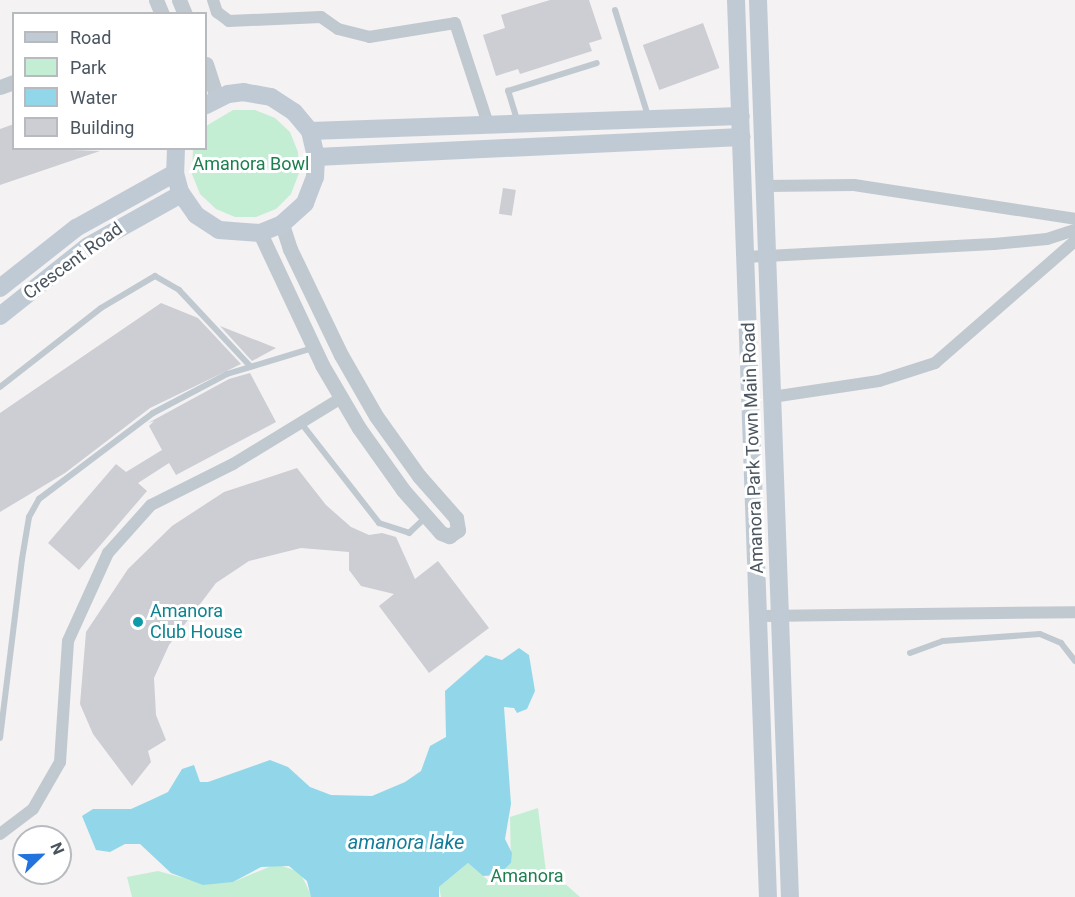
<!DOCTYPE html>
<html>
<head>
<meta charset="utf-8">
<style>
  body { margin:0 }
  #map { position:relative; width:1075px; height:897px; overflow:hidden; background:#f4f2f2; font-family:Roboto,sans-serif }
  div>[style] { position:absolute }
  .green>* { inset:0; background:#c3eed4 }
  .water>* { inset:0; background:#92d7e9 }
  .building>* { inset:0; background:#ccced4; transform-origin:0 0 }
  .service>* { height:6px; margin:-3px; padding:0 3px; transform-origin:3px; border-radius:3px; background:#c0c9d0 }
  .minor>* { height:12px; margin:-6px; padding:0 6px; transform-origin:6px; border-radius:6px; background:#c0c9d0 }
  .tertiary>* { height:15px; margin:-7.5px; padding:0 7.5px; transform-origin:7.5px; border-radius:7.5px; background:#c0c9d0 }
  .secondary>* { height:18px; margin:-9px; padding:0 9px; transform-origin:9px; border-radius:9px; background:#c0cad4 }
  .dots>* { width:16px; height:16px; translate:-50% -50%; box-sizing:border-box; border:3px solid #fff; border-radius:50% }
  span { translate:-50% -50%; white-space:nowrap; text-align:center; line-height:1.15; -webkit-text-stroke:6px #fff; paint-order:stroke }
  .park-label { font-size:18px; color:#1c7f4e }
  .street-label { font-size:18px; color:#4a555f }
  .culture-label { font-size:18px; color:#0d838f }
  .left { translate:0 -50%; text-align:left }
  .water-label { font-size:20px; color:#127d9a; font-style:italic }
  .legend { position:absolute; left:12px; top:12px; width:195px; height:138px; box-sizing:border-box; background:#fff; border:2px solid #b7bbbf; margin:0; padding:8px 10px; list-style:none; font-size:18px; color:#4a555f }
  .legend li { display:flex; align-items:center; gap:12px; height:30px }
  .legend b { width:30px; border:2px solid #b7bbbf }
  .north { position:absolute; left:12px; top:825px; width:60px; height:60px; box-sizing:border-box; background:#fff; border:2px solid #b7bbbf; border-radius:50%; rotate:67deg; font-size:16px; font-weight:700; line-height:24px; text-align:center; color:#4a555f }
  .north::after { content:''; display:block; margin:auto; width:21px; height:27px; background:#2173de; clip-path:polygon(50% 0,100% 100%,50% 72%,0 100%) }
</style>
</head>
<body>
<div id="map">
  <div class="green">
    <i style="clip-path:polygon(233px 110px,255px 110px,275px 118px,290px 132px,298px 152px,299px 173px,291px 194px,276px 209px,256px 217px,235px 217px,216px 209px,200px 194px,192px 174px,193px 149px,206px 148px,206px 126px)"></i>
    <i style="clip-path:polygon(538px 808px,547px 880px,563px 882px,580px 897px,441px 897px,439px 887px,468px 863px,490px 882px,511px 863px,510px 817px)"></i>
    <i style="clip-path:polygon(276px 864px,300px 872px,312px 897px,132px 897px,127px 877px,158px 871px,191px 880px,233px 882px)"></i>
  </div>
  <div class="water">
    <i style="clip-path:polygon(519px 648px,529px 655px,535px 691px,527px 709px,517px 713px,514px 708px,504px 707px,511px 804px,505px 839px,512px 853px,511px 863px,498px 875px,483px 876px,468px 863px,439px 887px,439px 897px,311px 897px,307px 881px,289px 866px,261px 867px,233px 882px,203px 885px,171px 873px,140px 844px,125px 844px,110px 852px,96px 850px,82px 816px,93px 809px,131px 809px,151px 800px,168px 792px,182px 769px,194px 765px,200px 782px,208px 782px,270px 760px,288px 767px,310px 787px,331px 795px,372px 796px,405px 782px,421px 771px,430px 746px,446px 737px,445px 691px,486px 655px,502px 660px)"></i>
  </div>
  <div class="building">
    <i style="clip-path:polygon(550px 0,589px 0,602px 39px,589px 43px,592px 51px,520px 74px,518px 69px,496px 76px,483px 35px,505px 28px,501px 15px)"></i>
    <i style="left:703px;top:23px;width:48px;height:64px;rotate:70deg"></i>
    <i style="clip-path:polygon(14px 124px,14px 148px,100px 151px,0 185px,0 129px)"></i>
    <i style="left:503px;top:188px;width:13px;height:26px;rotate:9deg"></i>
    <i style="clip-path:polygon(161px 303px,198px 318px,241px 364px,150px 408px,65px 473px,0 512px,0 413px)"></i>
    <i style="clip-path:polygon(220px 326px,276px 348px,252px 361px)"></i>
    <i style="clip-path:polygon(250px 373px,276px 422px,176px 475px,169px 463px,138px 483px,147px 491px,79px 570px,48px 543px,116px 464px,126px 472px,162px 450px,149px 426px,154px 421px,148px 423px,229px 379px)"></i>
    <i style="clip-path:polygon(297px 468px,326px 505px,351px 527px,369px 535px,382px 533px,396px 537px,415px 579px,438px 561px,489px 628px,429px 673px,379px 606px,394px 594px,361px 586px,349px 570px,349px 552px,301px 548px,249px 561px,216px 583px,169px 645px,154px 678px,156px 715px,166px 740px,148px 751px,151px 762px,132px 786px,93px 734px,80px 704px,86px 632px,128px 569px,172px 526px,224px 492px)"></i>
  </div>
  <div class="service">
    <i style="left:615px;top:10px;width:111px;rotate:72.7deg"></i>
    <i style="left:518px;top:123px;width:34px;rotate:-107deg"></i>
    <i style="left:508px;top:91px;width:93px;rotate:-17.5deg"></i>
    <i style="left:0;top:387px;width:128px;rotate:-38deg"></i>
    <i style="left:101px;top:308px;width:63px;rotate:-30.7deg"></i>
    <i style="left:155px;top:276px;width:28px;rotate:30deg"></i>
    <i style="left:179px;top:290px;width:104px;rotate:46.9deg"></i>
    <i style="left:301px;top:423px;width:127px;rotate:52deg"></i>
    <i style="left:379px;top:523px;width:32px;rotate:18deg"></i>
    <i style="left:409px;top:533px;width:23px;rotate:-43deg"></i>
    <i style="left:910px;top:653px;width:35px;rotate:-20deg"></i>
    <i style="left:943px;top:641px;width:97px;rotate:-4.1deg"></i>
    <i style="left:1040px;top:634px;width:23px;rotate:23deg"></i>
    <i style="left:1061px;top:643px;width:23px;rotate:52deg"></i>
    <i style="left:0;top:738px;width:180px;rotate:-83deg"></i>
    <i style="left:22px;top:559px;width:43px;rotate:-80.5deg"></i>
    <i style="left:29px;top:517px;width:21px;rotate:-61deg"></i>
    <i style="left:39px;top:499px;width:143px;rotate:-37deg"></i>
    <i style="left:153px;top:413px;width:84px;rotate:-27.8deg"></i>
    <i style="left:227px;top:374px;width:90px;rotate:-16.8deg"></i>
  </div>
  <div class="minor">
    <i style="left:213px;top:0;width:13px;rotate:72deg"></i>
    <i style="left:217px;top:12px;width:15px;rotate:37deg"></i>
    <i style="left:229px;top:21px;width:92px;rotate:-2.5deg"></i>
    <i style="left:321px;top:17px;width:21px;rotate:35deg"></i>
    <i style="left:338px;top:29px;width:32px;rotate:14deg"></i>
    <i style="left:369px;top:37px;width:87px;rotate:-9.2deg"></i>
    <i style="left:455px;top:23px;width:106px;rotate:71.9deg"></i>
    <i style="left:765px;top:186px;width:89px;rotate:-0.6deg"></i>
    <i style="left:854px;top:185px;width:224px;rotate:8.7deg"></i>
    <i style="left:746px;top:257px;width:248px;rotate:-3deg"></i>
    <i style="left:994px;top:244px;width:53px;rotate:-5.4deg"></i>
    <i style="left:1047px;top:239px;width:29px;rotate:-18deg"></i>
    <i style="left:772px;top:397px;width:108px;rotate:-8.5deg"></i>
    <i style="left:879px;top:381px;width:59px;rotate:-17.8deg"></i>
    <i style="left:935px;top:363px;width:186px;rotate:-41.1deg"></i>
    <i style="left:758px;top:616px;width:317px;rotate:-0.7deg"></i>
    <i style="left:0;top:834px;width:41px;rotate:-37.1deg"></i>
    <i style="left:33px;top:809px;width:54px;rotate:-60.1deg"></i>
    <i style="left:60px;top:762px;width:121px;rotate:-86.2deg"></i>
    <i style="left:68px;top:641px;width:97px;rotate:-65.6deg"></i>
    <i style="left:108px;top:553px;width:64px;rotate:-48.1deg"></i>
    <i style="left:151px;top:505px;width:92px;rotate:-26.6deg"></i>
    <i style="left:233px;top:464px;width:127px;rotate:-31.4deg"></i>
  </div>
  <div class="tertiary">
    <i style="left:156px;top:0;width:15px;rotate:67deg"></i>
    <i style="left:179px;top:0;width:15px;rotate:67deg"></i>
    <i style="left:206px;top:64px;width:36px;rotate:72deg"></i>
    <i style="left:0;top:87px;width:15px;rotate:-20deg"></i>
    <i style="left:260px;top:233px;width:146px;rotate:64.8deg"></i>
    <i style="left:322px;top:365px;width:73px;rotate:59.6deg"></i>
    <i style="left:359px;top:428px;width:76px;rotate:54.6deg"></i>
    <i style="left:403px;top:490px;width:57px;rotate:48.5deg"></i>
    <i style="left:441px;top:533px;width:9px;rotate:21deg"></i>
    <i style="left:449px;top:536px;width:11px;rotate:-34deg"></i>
    <i style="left:458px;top:530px;width:12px;rotate:-99deg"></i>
    <i style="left:456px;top:518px;width:56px;rotate:-131.4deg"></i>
    <i style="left:419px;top:476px;width:74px;rotate:-125.6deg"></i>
    <i style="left:376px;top:416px;width:70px;rotate:-119.8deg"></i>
    <i style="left:341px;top:355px;width:118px;rotate:-115.7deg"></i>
    <i style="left:290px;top:249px;width:26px;rotate:-108deg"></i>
  </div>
  <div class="secondary">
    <i style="left:736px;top:0;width:898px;rotate:87.96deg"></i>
    <i style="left:758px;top:0;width:898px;rotate:87.96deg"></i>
    <i style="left:310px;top:131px;width:431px;rotate:-2deg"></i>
    <i style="left:176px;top:148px;width:25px;rotate:92deg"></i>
    <i style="left:175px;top:173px;width:20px;rotate:75deg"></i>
    <i style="left:180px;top:192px;width:28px;rotate:55deg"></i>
    <i style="left:196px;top:215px;width:27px;rotate:33deg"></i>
    <i style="left:219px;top:230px;width:41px;rotate:4.2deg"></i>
    <i style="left:260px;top:233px;width:24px;rotate:-22deg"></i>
    <i style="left:282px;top:224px;width:31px;rotate:-42deg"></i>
    <i style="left:305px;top:203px;width:28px;rotate:-69deg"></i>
    <i style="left:315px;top:177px;width:20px;rotate:-87deg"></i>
    <i style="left:316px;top:157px;width:27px;rotate:-103deg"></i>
    <i style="left:310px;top:131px;width:25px;rotate:-130deg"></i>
    <i style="left:294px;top:112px;width:27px;rotate:-147deg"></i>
    <i style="left:271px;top:97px;width:27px;rotate:-170deg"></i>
    <i style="left:244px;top:92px;width:16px;rotate:173deg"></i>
    <i style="left:228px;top:94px;width:25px;rotate:153deg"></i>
    <i style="left:316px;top:157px;width:426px;rotate:-2.7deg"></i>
    <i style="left:0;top:288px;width:97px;rotate:-38.3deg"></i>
    <i style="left:76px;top:228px;width:113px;rotate:-29.1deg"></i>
    <i style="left:0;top:316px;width:112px;rotate:-38.5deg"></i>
    <i style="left:88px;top:246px;width:107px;rotate:-29.2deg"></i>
  </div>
  <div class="dots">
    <i style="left:138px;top:622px;background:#0f9aa8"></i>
  </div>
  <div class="park-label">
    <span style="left:251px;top:164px">Amanora Bowl</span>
    <span style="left:527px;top:876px">Amanora</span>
  </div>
  <div class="street-label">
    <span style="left:73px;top:261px;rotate:-36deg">Crescent Road</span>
    <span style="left:753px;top:448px;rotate:-92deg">Amanora Park Town Main Road</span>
  </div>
  <div class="culture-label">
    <span class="left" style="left:150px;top:622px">Amanora<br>Club House</span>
  </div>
  <div class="water-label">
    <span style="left:406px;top:842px">amanora lake</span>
  </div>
  <ul class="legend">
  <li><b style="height:8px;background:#c0cad4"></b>Road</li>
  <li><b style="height:16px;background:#c3eed4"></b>Park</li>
  <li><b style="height:16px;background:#92d7e9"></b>Water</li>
  <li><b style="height:16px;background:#ccced4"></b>Building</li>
  </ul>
  <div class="north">N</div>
</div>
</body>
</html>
